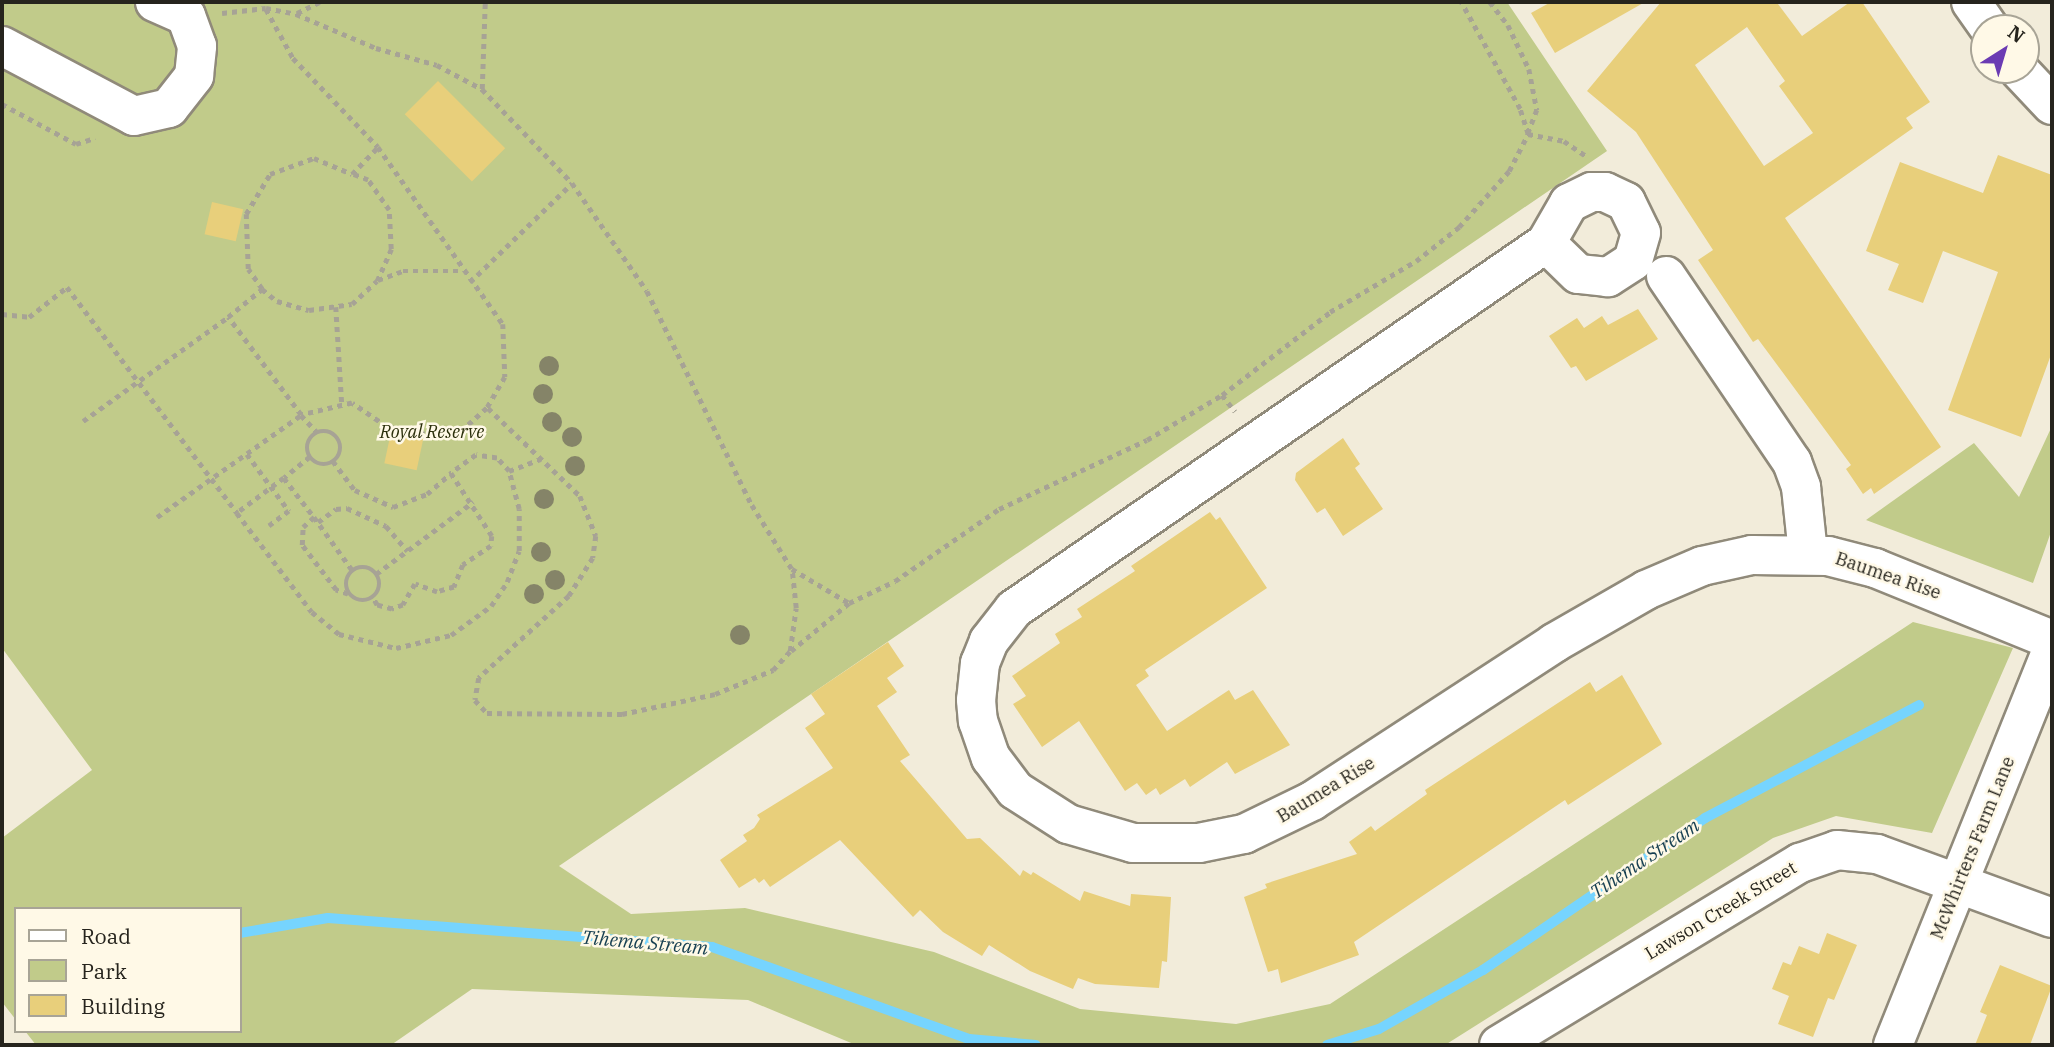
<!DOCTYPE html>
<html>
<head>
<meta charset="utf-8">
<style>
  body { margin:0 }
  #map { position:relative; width:2054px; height:1047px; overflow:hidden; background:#f2ecda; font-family:"IBM Plex Serif",serif }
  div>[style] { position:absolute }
  .green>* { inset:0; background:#c1cb8a }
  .stream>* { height:10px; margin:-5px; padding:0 5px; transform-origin:5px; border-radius:5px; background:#76d4fe }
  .building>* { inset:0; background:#e8cf7b; transform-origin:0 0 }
  .path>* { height:4.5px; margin-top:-2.25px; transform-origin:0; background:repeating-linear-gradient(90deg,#a7a395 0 5px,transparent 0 10px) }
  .path>.ring { margin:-2.25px; padding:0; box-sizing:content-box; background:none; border:4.5px solid #a7a395; border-radius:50% }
  .roads { filter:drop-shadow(2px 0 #908a7a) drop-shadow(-2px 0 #908a7a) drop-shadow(0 2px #908a7a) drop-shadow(0 -2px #908a7a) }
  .minor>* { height:38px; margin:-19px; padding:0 19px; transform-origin:19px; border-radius:19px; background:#fff }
  .trees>* { width:20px; height:20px; margin:-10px; border-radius:50%; background:#858468 }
  span { translate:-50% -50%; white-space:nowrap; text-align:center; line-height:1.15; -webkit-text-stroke:5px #fff9e7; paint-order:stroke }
  .park-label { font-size:18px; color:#2b2f0b; font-style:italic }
  .street-label { font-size:18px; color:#26241d }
  .water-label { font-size:19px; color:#163f51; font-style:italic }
  .frame { position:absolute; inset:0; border:4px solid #26241d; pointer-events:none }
  .legend { position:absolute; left:14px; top:907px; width:228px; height:126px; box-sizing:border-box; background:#fff9e7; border:2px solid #a8a496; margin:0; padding:9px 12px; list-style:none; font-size:21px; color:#26241d }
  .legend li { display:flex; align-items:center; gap:14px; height:35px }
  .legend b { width:35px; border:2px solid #a8a496 }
  .north { position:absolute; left:1970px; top:14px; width:70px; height:70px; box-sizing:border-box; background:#fff9e7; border:2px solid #a8a496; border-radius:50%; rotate:37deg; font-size:19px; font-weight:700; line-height:28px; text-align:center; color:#26241d }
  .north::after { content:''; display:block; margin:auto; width:24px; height:32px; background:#6b3bb3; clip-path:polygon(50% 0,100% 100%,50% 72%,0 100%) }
</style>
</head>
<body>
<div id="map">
  <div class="green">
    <i style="clip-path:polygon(2px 2px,1507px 2px,1607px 151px,559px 866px,631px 914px,745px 908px,934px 952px,1080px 1009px,1236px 1024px,1330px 1004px,1913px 622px,2013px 648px,1932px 833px,1836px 816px,1773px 838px,1445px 1045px,856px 1045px,748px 1000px,472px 989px,391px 1045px,36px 1045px,25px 1031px,240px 1031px,240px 909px,16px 909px,16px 1020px,2px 1002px,2px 838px,92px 770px,2px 648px)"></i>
    <i style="clip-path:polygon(2052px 426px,2052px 529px,2033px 583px,1866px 520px,1974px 443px,2019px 497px)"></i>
  </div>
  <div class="stream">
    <i style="left:240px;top:933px;width:89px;rotate:-9.7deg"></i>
    <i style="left:328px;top:918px;width:385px;rotate:4.3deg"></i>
    <i style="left:712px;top:947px;width:273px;rotate:19.7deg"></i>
    <i style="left:969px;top:1039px;width:67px;rotate:5.1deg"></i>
    <i style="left:1327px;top:1045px;width:54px;rotate:-17.1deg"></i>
    <i style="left:1379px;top:1029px;width:120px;rotate:-29.6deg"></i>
    <i style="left:1483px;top:970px;width:269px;rotate:-34.4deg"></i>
    <i style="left:1705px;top:818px;width:242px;rotate:-27.8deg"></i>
  </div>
  <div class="building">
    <i style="clip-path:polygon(1551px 2px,1645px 2px,1555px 53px,1531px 13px)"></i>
    <i style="clip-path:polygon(evenodd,1661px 2px,1781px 2px,1778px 4px,1802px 36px,1850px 2px,1862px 2px,1930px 102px,1906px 118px,1913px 128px,1785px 218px,1941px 447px,1874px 494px,1871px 488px,1863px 494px,1846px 469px,1851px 465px,1758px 339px,1753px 342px,1698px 260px,1713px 250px,1636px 132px,1587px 91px,1661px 2px,1747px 27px,1785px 81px,1779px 86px,1813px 133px,1764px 166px,1695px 65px,1747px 27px)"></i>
    <i style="left:438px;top:81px;width:95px;height:47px;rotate:45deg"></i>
    <i style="clip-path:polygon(1998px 155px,2052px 175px,2052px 352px,2021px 437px,1948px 410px,1998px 272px,1943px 251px,1923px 303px,1888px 290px,1899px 264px,1866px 251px,1900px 162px,1983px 193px)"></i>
    <i style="left:212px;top:202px;width:32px;height:33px;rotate:13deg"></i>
    <i style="clip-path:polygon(1638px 309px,1658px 339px,1586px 381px,1576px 366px,1571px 368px,1549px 336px,1577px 318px,1584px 328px,1602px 316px,1608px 325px)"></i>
    <i style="left:391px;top:432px;width:33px;height:32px;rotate:12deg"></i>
    <i style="clip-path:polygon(1343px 438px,1360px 464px,1355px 468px,1383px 509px,1343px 536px,1325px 508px,1317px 513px,1295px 480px,1296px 473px)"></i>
    <i style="clip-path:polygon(1210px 512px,1216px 520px,1220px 517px,1267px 588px,1145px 670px,1149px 676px,1136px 685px,1167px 731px,1229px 690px,1235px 700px,1253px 690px,1290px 745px,1235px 774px,1227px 762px,1190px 787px,1185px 779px,1160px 795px,1156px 788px,1146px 795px,1137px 783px,1125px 791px,1079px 721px,1042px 747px,1013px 704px,1026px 696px,1012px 676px,1060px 643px,1055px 634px,1082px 617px,1077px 609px,1135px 571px,1131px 566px)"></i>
    <i style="clip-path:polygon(888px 642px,904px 666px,887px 678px,897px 692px,877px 706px,910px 755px,900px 761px,967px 839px,980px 838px,1020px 876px,1023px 870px,1031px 875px,1033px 872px,1080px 901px,1084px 891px,1130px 906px,1131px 894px,1171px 897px,1167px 962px,1162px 961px,1159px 988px,1095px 984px,1078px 978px,1073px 989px,1030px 971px,989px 945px,982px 956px,943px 932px,920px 910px,913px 917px,840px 840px,770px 887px,764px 879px,759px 883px,755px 878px,739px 888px,720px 860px,747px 841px,743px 835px,754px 828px,760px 819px,757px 815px,833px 768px,805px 728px,825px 714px,811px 694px)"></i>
    <i style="clip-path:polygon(1622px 675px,1662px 744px,1568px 805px,1565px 800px,1354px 942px,1359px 955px,1281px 983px,1278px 969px,1268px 972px,1244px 897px,1267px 888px,1265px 884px,1357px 854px,1349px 842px,1371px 826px,1375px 831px,1427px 794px,1425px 790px,1590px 682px,1596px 692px)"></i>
    <i style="clip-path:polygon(1827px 933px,1857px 945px,1834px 1000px,1828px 998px,1813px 1037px,1778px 1024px,1789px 996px,1772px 989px,1783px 962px,1791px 965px,1799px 946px,1819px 954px)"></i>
    <i style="clip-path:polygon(2000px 965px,2052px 986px,2030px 1045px,1975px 1045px,1987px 1015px,1980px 1012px)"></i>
  </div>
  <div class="path">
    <i style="left:1490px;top:2px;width:29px;rotate:52deg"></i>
    <i style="left:1508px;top:25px;width:49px;rotate:64.5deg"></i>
    <i style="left:1529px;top:69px;width:42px;rotate:79deg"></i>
    <i style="left:1537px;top:110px;width:26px;rotate:111deg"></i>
    <i style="left:1528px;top:134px;width:37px;rotate:11deg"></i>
    <i style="left:1564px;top:141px;width:27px;rotate:34deg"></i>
    <i style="left:266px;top:9px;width:56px;rotate:61.1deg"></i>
    <i style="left:293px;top:58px;width:123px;rotate:46.3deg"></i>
    <i style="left:378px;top:147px;width:217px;rotate:54.8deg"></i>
    <i style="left:503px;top:324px;width:53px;rotate:87.8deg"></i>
    <i style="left:505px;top:377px;width:36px;rotate:120deg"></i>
    <i style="left:487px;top:408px;width:31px;rotate:138deg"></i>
    <i style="left:464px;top:429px;width:31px;rotate:167deg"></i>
    <i style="left:434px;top:436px;width:48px;rotate:-169.2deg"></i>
    <i style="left:387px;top:427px;width:42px;rotate:-145.6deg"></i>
    <i style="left:352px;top:403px;width:52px;rotate:166.8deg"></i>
    <i style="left:301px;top:415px;width:122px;rotate:-126.7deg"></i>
    <i style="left:228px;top:317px;width:44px;rotate:-39.5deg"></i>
    <i style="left:262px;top:289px;width:24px;rotate:-125deg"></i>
    <i style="left:248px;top:269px;width:55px;rotate:-92.1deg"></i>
    <i style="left:246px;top:214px;width:47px;rotate:-59deg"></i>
    <i style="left:270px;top:174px;width:47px;rotate:-20deg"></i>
    <i style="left:314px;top:158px;width:41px;rotate:22.8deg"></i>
    <i style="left:352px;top:174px;width:37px;rotate:-46deg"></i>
    <i style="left:222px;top:13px;width:44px;rotate:-6.5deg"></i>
    <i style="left:266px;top:8px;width:31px;rotate:11deg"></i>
    <i style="left:296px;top:14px;width:87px;rotate:23deg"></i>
    <i style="left:376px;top:48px;width:63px;rotate:15.6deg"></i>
    <i style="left:437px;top:65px;width:51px;rotate:28.1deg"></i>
    <i style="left:482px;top:89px;width:130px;rotate:46.2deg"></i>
    <i style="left:572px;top:183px;width:131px;rotate:55.2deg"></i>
    <i style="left:647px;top:291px;width:238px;rotate:63.9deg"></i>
    <i style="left:752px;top:505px;width:75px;rotate:58deg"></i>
    <i style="left:792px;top:569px;width:66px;rotate:30.8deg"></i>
    <i style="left:849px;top:603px;width:51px;rotate:-25.6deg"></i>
    <i style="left:895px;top:581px;width:126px;rotate:-34.7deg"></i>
    <i style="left:999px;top:509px;width:163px;rotate:-25deg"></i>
    <i style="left:1147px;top:440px;width:87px;rotate:-31deg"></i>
    <i style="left:1222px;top:395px;width:136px;rotate:-37.5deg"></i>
    <i style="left:1330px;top:312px;width:100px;rotate:-30.7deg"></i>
    <i style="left:1416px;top:261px;width:55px;rotate:-38.3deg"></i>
    <i style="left:1459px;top:227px;width:75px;rotate:-48.2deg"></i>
    <i style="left:1509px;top:171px;width:42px;rotate:-62.8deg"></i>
    <i style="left:1528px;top:134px;width:26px;rotate:-108deg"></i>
    <i style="left:1520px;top:109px;width:122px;rotate:-118.9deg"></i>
    <i style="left:297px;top:13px;width:25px;rotate:-26deg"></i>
    <i style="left:482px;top:89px;width:87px;rotate:-88deg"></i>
    <i style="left:2px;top:104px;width:84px;rotate:28.4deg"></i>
    <i style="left:76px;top:144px;width:20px;rotate:-18deg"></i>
    <i style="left:378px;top:280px;width:27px;rotate:-20deg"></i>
    <i style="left:403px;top:271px;width:60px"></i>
    <i style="left:470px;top:282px;width:142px;rotate:-44.1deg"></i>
    <i style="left:262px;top:289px;width:19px;rotate:39deg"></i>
    <i style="left:277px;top:301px;width:33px;rotate:16deg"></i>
    <i style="left:309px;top:310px;width:43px;rotate:-7.9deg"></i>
    <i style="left:352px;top:304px;width:34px;rotate:-43deg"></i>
    <i style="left:377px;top:281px;width:35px;rotate:-66deg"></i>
    <i style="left:391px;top:249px;width:39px;rotate:-93deg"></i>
    <i style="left:389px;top:210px;width:37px;rotate:-125deg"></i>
    <i style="left:368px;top:180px;width:17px;rotate:-159deg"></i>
    <i style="left:336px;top:307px;width:97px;rotate:86.5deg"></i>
    <i style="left:2px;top:314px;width:27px;rotate:6deg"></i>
    <i style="left:29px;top:317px;width:48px;rotate:-38.3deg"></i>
    <i style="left:67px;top:287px;width:283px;rotate:53deg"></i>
    <i style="left:1222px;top:395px;width:21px;rotate:51deg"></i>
    <i style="left:488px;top:408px;width:127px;rotate:43.7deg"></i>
    <i style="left:580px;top:496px;width:43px;rotate:68.2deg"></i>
    <i style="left:596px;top:536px;width:22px;rotate:98deg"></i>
    <i style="left:593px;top:558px;width:45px;rotate:122.3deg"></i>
    <i style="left:569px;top:596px;width:122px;rotate:137.7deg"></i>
    <i style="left:479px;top:678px;width:22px;rotate:100deg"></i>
    <i style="left:475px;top:700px;width:18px;rotate:47deg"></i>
    <i style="left:487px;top:713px;width:135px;rotate:0.4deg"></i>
    <i style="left:622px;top:714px;width:95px;rotate:-12.1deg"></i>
    <i style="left:715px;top:694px;width:63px;rotate:-22.5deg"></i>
    <i style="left:773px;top:670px;width:25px;rotate:-48deg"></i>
    <i style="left:790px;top:651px;width:43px;rotate:-82.1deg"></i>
    <i style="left:796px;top:608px;width:38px;rotate:-96deg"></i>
    <i style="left:83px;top:421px;width:178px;rotate:-35.6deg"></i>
    <i class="ring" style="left:307px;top:431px;width:29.5px;height:29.5px"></i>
    <i style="left:247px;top:454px;width:71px;rotate:53.6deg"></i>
    <i style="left:289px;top:511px;width:25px;rotate:143deg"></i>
    <i style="left:310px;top:457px;width:33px;rotate:141deg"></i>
    <i style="left:284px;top:478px;width:49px;rotate:52.4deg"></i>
    <i style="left:333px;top:461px;width:36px;rotate:53deg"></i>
    <i style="left:355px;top:490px;width:42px;rotate:24.1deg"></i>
    <i style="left:393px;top:507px;width:36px;rotate:-21deg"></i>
    <i style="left:427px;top:494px;width:32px;rotate:-41deg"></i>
    <i style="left:509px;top:471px;width:34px;rotate:-21deg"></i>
    <i style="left:284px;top:478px;width:59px;rotate:143.3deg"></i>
    <i style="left:237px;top:513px;width:124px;rotate:52.9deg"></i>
    <i style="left:312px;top:612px;width:35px;rotate:39deg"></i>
    <i style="left:339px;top:634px;width:59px;rotate:13.8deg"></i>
    <i style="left:396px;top:648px;width:57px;rotate:-13.3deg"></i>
    <i style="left:451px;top:635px;width:49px;rotate:-35.9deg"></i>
    <i style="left:491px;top:606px;width:29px;rotate:-56deg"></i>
    <i style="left:507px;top:582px;width:33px;rotate:-69deg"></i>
    <i style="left:519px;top:551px;width:42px;rotate:-90deg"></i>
    <i style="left:519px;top:509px;width:39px;rotate:-105deg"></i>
    <i style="left:509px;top:471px;width:18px;rotate:-133deg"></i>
    <i style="left:497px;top:458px;width:21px;rotate:-172deg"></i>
    <i style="left:476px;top:455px;width:31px;rotate:144deg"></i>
    <i style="left:451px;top:473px;width:75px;rotate:56.9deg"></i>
    <i style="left:492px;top:536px;width:10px;rotate:96deg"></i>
    <i style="left:491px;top:546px;width:34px;rotate:146deg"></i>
    <i style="left:463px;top:565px;width:24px;rotate:112deg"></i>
    <i style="left:454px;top:587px;width:18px;rotate:164deg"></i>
    <i style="left:437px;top:592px;width:23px;rotate:-160deg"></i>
    <i style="left:415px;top:584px;width:24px;rotate:120deg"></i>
    <i style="left:403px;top:605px;width:12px;rotate:160deg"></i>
    <i style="left:392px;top:609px;width:16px;rotate:-165deg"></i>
    <i style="left:377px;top:605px;width:8px;rotate:-120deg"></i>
    <i style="left:157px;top:517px;width:176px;rotate:-35.3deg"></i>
    <i style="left:301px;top:415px;width:23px;rotate:47deg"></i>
    <i style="left:318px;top:522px;width:22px;rotate:-36deg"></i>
    <i style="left:336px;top:509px;width:11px;rotate:-5deg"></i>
    <i style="left:347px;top:508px;width:43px;rotate:24.8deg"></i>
    <i style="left:386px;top:526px;width:33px;rotate:49deg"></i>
    <i class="ring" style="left:346px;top:567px;width:29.5px;height:29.5px"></i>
    <i style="left:376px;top:574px;width:121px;rotate:-36.6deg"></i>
    <i style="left:348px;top:594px;width:13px;rotate:-162deg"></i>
    <i style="left:336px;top:590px;width:56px;rotate:-127.1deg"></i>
    <i style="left:302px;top:545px;width:18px;rotate:-87deg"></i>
    <i style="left:303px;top:527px;width:15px;rotate:-42deg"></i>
    <i style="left:314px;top:517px;width:67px;rotate:54.2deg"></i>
    <i style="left:791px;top:651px;width:75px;rotate:-39.6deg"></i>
  </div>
  <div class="roads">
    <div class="minor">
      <i style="left:1971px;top:2px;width:32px;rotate:55deg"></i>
      <i style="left:2px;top:46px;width:149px;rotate:27.9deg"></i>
      <i style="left:134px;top:116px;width:36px;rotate:-13deg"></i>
      <i style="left:169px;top:108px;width:41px;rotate:-52deg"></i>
      <i style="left:194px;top:76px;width:30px;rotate:-84deg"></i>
      <i style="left:197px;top:46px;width:32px;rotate:-110deg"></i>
      <i style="left:186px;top:16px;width:34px;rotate:-156deg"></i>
      <i style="left:2019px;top:70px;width:48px;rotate:46.7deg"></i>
      <i style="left:1592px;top:192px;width:13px"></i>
      <i style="left:1605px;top:192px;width:23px;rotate:25deg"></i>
      <i style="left:1626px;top:202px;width:34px;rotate:64deg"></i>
      <i style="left:1641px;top:233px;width:29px;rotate:106deg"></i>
      <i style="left:1633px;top:261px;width:30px;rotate:147deg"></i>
      <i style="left:1608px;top:277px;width:30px;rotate:-174deg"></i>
      <i style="left:1578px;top:274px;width:45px;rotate:-135.9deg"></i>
      <i style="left:1546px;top:243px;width:46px;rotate:-60.1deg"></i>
      <i style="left:1569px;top:203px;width:25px;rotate:-26deg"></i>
      <i style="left:1546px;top:243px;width:646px;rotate:145.47deg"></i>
      <i style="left:1014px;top:609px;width:41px;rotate:128deg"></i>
      <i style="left:989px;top:641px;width:24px;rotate:112deg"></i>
      <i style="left:980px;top:663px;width:37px;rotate:96deg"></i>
      <i style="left:976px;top:700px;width:21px;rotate:85deg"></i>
      <i style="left:978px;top:721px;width:39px;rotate:71deg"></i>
      <i style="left:991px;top:758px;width:40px;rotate:53deg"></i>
      <i style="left:1015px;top:790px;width:63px;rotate:32.7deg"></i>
      <i style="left:1068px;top:824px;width:68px;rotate:16.3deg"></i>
      <i style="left:1133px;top:843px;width:66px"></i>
      <i style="left:1199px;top:843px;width:46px;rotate:-11.3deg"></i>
      <i style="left:1244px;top:834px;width:76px;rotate:-25.9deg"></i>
      <i style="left:1312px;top:801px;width:289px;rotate:-33.1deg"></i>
      <i style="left:1554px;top:643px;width:106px;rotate:-29.9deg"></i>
      <i style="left:1646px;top:590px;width:61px;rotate:-23.2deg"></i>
      <i style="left:1702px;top:566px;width:51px;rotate:-12.4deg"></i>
      <i style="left:1752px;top:555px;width:76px;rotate:0.8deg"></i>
      <i style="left:1828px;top:556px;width:49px;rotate:14.3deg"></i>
      <i style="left:1875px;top:568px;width:191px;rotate:22.1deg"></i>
      <i style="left:1666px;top:276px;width:225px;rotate:55.9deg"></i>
      <i style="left:1792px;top:462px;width:27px;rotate:70deg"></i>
      <i style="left:1801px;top:487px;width:67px;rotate:84deg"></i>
      <i style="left:1499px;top:1045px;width:352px;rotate:-31.2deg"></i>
      <i style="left:1800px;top:863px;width:39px;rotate:-19deg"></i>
      <i style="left:1837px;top:850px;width:40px;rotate:5.7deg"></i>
      <i style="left:1877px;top:854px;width:186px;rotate:20.1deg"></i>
      <i style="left:1893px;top:1045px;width:426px;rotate:-68.1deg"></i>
    </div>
  </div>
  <div class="trees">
    <i style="left:549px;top:366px"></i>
    <i style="left:543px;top:394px"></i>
    <i style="left:552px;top:422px"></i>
    <i style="left:572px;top:437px"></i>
    <i style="left:575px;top:466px"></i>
    <i style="left:544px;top:499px"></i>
    <i style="left:541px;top:552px"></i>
    <i style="left:555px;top:580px"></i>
    <i style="left:534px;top:594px"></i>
    <i style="left:740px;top:635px"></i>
  </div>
  <div class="park-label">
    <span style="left:432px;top:432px">Royal Reserve</span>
  </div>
  <div class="street-label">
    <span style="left:1888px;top:576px;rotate:19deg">Baumea Rise</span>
    <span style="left:1326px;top:790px;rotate:-31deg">Baumea Rise</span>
    <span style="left:1973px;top:848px;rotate:-68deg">McWhirters Farm Lane</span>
    <span style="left:1721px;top:911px;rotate:-31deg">Lawson Creek Street</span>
  </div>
  <div class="water-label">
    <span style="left:1645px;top:859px;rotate:-34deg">Tihema Stream</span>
    <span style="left:645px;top:943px;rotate:5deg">Tihema Stream</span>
  </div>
  <div class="frame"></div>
  <ul class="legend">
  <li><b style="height:9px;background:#fff"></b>Road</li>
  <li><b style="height:19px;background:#c1cb8a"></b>Park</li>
  <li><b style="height:19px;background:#e8cf7b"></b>Building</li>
  </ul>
  <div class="north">N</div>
</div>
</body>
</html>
